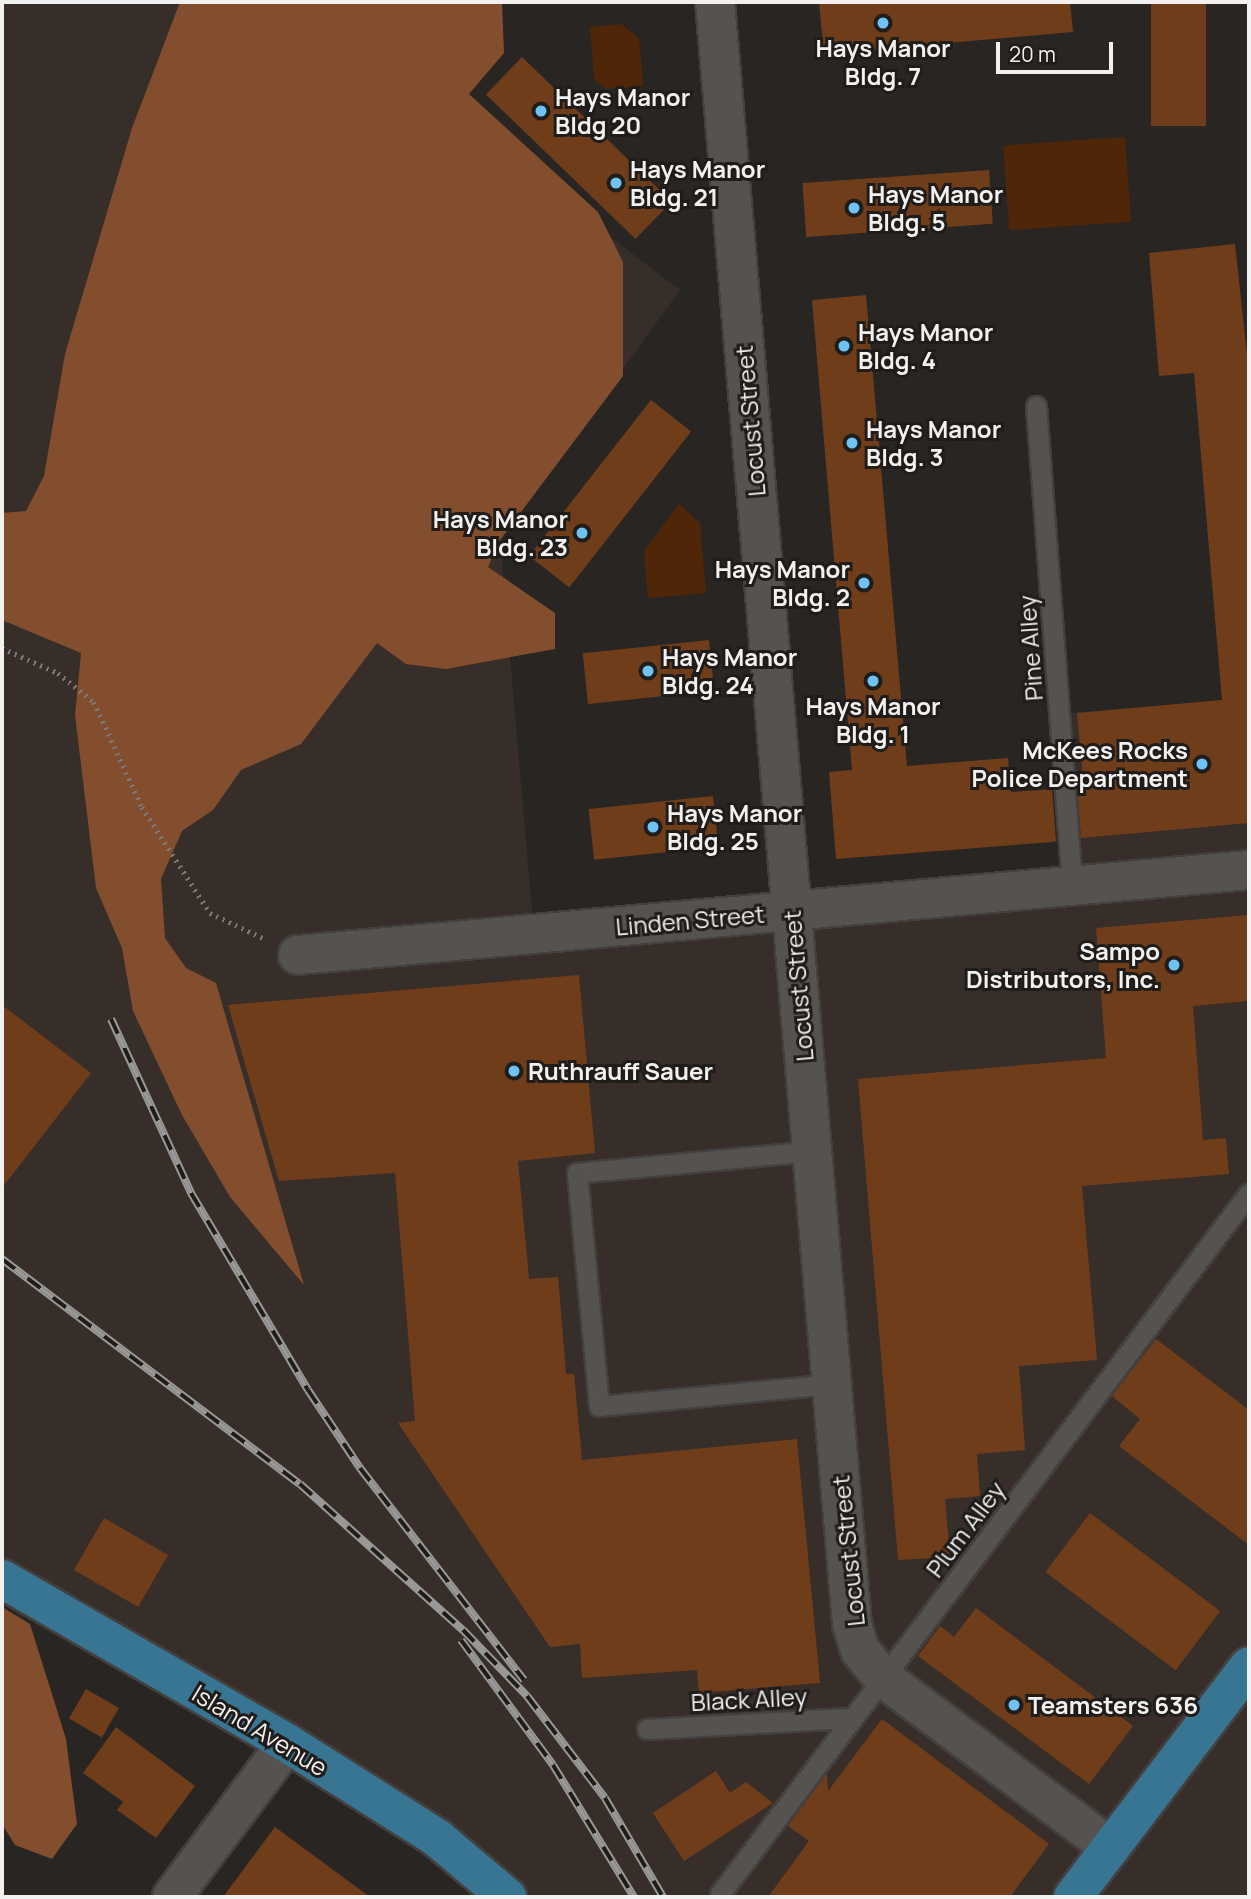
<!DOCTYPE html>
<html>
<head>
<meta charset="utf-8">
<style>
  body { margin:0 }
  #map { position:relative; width:1251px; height:1899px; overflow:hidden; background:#282523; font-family:Manrope,sans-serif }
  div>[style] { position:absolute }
  .built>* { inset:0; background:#372e2a }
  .green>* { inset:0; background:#502609; transform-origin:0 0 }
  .forest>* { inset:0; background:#834e2d }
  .building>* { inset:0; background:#703d1b; transform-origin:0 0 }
  .path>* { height:4.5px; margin-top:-2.25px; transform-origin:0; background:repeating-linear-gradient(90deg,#7c7977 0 2px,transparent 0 7px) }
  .roads { filter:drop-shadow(2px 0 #43403f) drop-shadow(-2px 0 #43403f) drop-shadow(0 2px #43403f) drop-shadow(0 -2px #43403f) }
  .lane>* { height:19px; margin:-9.5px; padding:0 9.5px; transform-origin:9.5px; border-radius:9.5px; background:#555250 }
  .street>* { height:38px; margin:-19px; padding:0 19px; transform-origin:19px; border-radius:19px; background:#555250 }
  .primary>* { height:38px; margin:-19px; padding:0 19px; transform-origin:19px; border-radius:19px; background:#387593 }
  .rail>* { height:8px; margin-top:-4px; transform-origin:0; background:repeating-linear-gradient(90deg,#1f1c1a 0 16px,#9a9896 0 32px); box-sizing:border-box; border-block:2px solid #9a9896 }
  .dots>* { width:19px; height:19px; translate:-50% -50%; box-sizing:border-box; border:4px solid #1f1c1a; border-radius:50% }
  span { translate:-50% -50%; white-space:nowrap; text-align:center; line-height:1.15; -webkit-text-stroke:6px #1f1c1a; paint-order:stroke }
  .poi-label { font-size:24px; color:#f3f1f0; font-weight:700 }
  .left { translate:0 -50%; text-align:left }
  .right { translate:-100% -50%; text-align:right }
  .street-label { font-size:24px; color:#f3f1f0 }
  .frame { position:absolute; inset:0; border:4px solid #f3f1f0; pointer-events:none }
  .scale { position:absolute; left:996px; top:42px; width:117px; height:32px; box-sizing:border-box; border:4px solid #f3f1f0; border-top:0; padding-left:9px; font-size:21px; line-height:24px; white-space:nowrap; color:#f3f1f0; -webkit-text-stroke:5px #1f1c1a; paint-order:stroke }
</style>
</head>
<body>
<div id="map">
  <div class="built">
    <i style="clip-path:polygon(2px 2px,301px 2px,680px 290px,500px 540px,534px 934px,1071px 886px,1059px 714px,1249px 698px,1249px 1897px,507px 1897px,2px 1579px)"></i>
  </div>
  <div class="green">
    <i style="clip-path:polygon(621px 24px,639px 38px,643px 86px,606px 89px,594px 79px,590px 27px)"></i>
    <i style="left:1125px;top:137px;width:85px;height:122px;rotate:86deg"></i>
    <i style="clip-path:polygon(679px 504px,700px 523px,706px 593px,648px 598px,644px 551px)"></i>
  </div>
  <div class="forest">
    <i style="clip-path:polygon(180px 2px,502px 2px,504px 53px,469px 94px,598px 212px,623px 262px,623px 376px,500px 540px,488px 567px,555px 613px,555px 649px,446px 669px,406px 664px,377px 643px,301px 744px,241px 770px,213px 810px,182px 831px,161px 879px,165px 938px,186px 968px,216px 983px,304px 1285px,230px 1197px,182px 1115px,133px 1011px,122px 948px,96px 888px,75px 715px,81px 653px,2px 620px,2px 513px,26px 511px,44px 476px,65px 354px,132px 128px)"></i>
    <i style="clip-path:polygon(2px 1607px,30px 1624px,66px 1739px,77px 1824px,52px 1859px,15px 1845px,2px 1824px)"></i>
  </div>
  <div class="building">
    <i style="clip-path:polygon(819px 2px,1070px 2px,1073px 32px,824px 54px)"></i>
    <i style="left:1151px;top:2px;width:55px;height:124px"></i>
    <i style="left:522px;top:57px;width:208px;height:52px;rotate:44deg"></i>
    <i style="left:989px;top:170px;width:54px;height:187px;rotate:86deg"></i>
    <i style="clip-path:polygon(1235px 244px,1249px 372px,1249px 823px,1081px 838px,1077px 787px,1084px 786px,1077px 713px,1222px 700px,1194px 373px,1159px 376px,1149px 253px)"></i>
    <i style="clip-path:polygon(866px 295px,907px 766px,1008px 758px,1011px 792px,1052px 789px,1056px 841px,1052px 842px,836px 859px,829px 772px,852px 770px,812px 300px)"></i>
    <i style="left:651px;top:400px;width:51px;height:198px;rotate:38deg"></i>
    <i style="left:709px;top:640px;width:51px;height:127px;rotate:84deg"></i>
    <i style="left:713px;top:796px;width:51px;height:125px;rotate:84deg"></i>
    <i style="clip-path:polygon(1249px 915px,1249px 1001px,1193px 1006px,1203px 1140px,1226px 1138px,1229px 1174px,1082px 1186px,1097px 1360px,1019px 1366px,1025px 1450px,977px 1454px,980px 1496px,945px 1499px,950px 1557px,898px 1560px,858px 1079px,1106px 1058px,1096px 928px)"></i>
    <i style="clip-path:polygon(579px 975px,595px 1153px,518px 1161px,529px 1279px,558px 1277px,566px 1374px,574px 1374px,582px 1460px,797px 1439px,820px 1683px,699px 1693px,697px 1670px,582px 1678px,580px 1644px,550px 1647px,398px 1423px,415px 1421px,395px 1173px,279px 1181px,228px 1005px)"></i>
    <i style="clip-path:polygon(2px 1005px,91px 1073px,2px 1188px)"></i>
    <i style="clip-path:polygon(1156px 1339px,1249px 1410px,1249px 1545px,1119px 1446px,1140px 1419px,1112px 1396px)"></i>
    <i style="left:1090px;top:1513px;width:163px;height:74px;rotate:37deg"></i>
    <i style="left:104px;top:1518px;width:74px;height:60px;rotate:30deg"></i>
    <i style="clip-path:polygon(976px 1608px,1133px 1726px,1089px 1784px,918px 1656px,940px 1626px,954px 1637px)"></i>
    <i style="left:86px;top:1689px;width:38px;height:34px;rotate:30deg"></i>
    <i style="clip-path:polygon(882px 1719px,1049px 1844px,1010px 1897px,768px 1897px,809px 1841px,788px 1826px,827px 1773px,828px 1791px)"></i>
    <i style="clip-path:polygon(116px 1727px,195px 1786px,156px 1838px,117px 1810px,123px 1802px,83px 1773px)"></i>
    <i style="clip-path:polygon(716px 1771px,730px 1793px,746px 1782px,773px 1803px,684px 1861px,653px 1813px)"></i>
    <i style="clip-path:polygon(275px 1827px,370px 1897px,223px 1897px)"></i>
  </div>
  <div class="path">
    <i style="left:2px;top:648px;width:61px;rotate:24.1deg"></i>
    <i style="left:58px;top:673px;width:46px;rotate:38.9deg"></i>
    <i style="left:94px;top:702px;width:115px;rotate:65.4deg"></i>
    <i style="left:142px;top:807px;width:126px;rotate:57.3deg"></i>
    <i style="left:210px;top:913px;width:59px;rotate:25.3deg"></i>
  </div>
  <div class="roads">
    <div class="lane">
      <i style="left:1036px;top:406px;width:481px;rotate:85.7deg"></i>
      <i style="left:812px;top:1151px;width:236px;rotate:174.7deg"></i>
      <i style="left:577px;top:1173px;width:234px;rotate:84.6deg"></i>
      <i style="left:599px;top:1406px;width:234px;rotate:-5.4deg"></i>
      <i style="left:647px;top:1729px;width:206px;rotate:-3.1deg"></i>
      <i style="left:720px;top:1894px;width:878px;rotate:-52.96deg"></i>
    </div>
    <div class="street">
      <i style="left:715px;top:2px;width:1628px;rotate:85.17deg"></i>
      <i style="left:852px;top:1624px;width:27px;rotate:73deg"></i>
      <i style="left:860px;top:1650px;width:36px;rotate:51deg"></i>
      <i style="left:883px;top:1678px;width:284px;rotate:36.7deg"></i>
      <i style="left:298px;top:955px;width:955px;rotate:-5.11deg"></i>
      <i style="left:172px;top:1897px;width:192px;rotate:-53.2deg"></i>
    </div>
    <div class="primary">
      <i style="left:2px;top:1579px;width:329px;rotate:29.9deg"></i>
      <i style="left:287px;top:1743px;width:178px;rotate:32.3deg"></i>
      <i style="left:437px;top:1838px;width:92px;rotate:40.1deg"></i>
      <i style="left:1073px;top:1897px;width:290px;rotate:-52.7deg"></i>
    </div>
  </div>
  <div class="rail">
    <i style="left:111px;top:1019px;width:192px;rotate:65.3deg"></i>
    <i style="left:191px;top:1193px;width:229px;rotate:59.3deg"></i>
    <i style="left:308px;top:1390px;width:94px;rotate:56.3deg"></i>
    <i style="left:360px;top:1468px;width:268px;rotate:52.3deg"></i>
    <i style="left:2px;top:1259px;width:373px;rotate:37.1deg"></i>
    <i style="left:300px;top:1484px;width:219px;rotate:41.9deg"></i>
    <i style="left:463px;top:1630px;width:92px;rotate:45.9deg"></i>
    <i style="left:527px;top:1696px;width:128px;rotate:52.6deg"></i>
    <i style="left:605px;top:1798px;width:115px;rotate:59.6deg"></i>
    <i style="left:461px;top:1640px;width:155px;rotate:53.6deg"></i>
    <i style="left:553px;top:1765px;width:155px;rotate:58.5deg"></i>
  </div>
  <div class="dots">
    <i style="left:883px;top:23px;background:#6fc2f4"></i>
    <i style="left:541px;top:111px;background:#6fc2f4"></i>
    <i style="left:616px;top:183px;background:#6fc2f4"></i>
    <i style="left:854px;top:208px;background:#6fc2f4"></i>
    <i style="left:844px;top:346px;background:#6fc2f4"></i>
    <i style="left:852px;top:443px;background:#6fc2f4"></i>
    <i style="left:582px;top:533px;background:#6fc2f4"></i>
    <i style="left:864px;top:583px;background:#6fc2f4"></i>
    <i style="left:648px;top:671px;background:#6fc2f4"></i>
    <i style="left:873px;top:681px;background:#6fc2f4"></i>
    <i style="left:1202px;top:764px;background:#6fc2f4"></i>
    <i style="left:653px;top:827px;background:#6fc2f4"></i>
    <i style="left:1174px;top:965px;background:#6fc2f4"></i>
    <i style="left:514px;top:1071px;background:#6fc2f4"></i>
    <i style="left:1014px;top:1705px;background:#6fc2f4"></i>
  </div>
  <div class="poi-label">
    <span style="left:883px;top:62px">Hays Manor<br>Bldg. 7</span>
    <span class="left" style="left:555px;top:111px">Hays Manor<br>Bldg 20</span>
    <span class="left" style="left:630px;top:183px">Hays Manor<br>Bldg. 21</span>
    <span class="left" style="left:868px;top:208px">Hays Manor<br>Bldg. 5</span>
    <span class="left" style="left:858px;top:346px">Hays Manor<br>Bldg. 4</span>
    <span class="left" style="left:866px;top:443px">Hays Manor<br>Bldg. 3</span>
    <span class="right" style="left:568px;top:533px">Hays Manor<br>Bldg. 23</span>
    <span class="right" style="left:850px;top:583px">Hays Manor<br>Bldg. 2</span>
    <span class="left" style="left:662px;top:671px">Hays Manor<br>Bldg. 24</span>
    <span style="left:873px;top:720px">Hays Manor<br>Bldg. 1</span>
    <span class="right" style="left:1188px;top:764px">McKees Rocks<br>Police Department</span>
    <span class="left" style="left:667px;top:827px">Hays Manor<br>Bldg. 25</span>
    <span class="right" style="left:1160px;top:965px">Sampo<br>Distributors, Inc.</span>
    <span class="left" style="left:528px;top:1071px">Ruthrauff Sauer</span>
    <span class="left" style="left:1028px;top:1705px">Teamsters 636</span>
  </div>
  <div class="street-label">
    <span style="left:750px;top:421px;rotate:-95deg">Locust Street</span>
    <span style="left:1030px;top:648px;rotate:-94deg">Pine Alley</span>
    <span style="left:690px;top:920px;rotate:-5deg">Linden Street</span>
    <span style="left:798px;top:986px;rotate:-95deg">Locust Street</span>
    <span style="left:965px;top:1529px;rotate:-53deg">Plum Alley</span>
    <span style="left:848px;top:1551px;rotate:-96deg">Locust Street</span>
    <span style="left:749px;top:1699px;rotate:-3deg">Black Alley</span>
    <span style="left:260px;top:1730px;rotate:31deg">Island Avenue</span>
  </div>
  <div class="frame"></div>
  <div class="scale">20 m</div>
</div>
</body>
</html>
